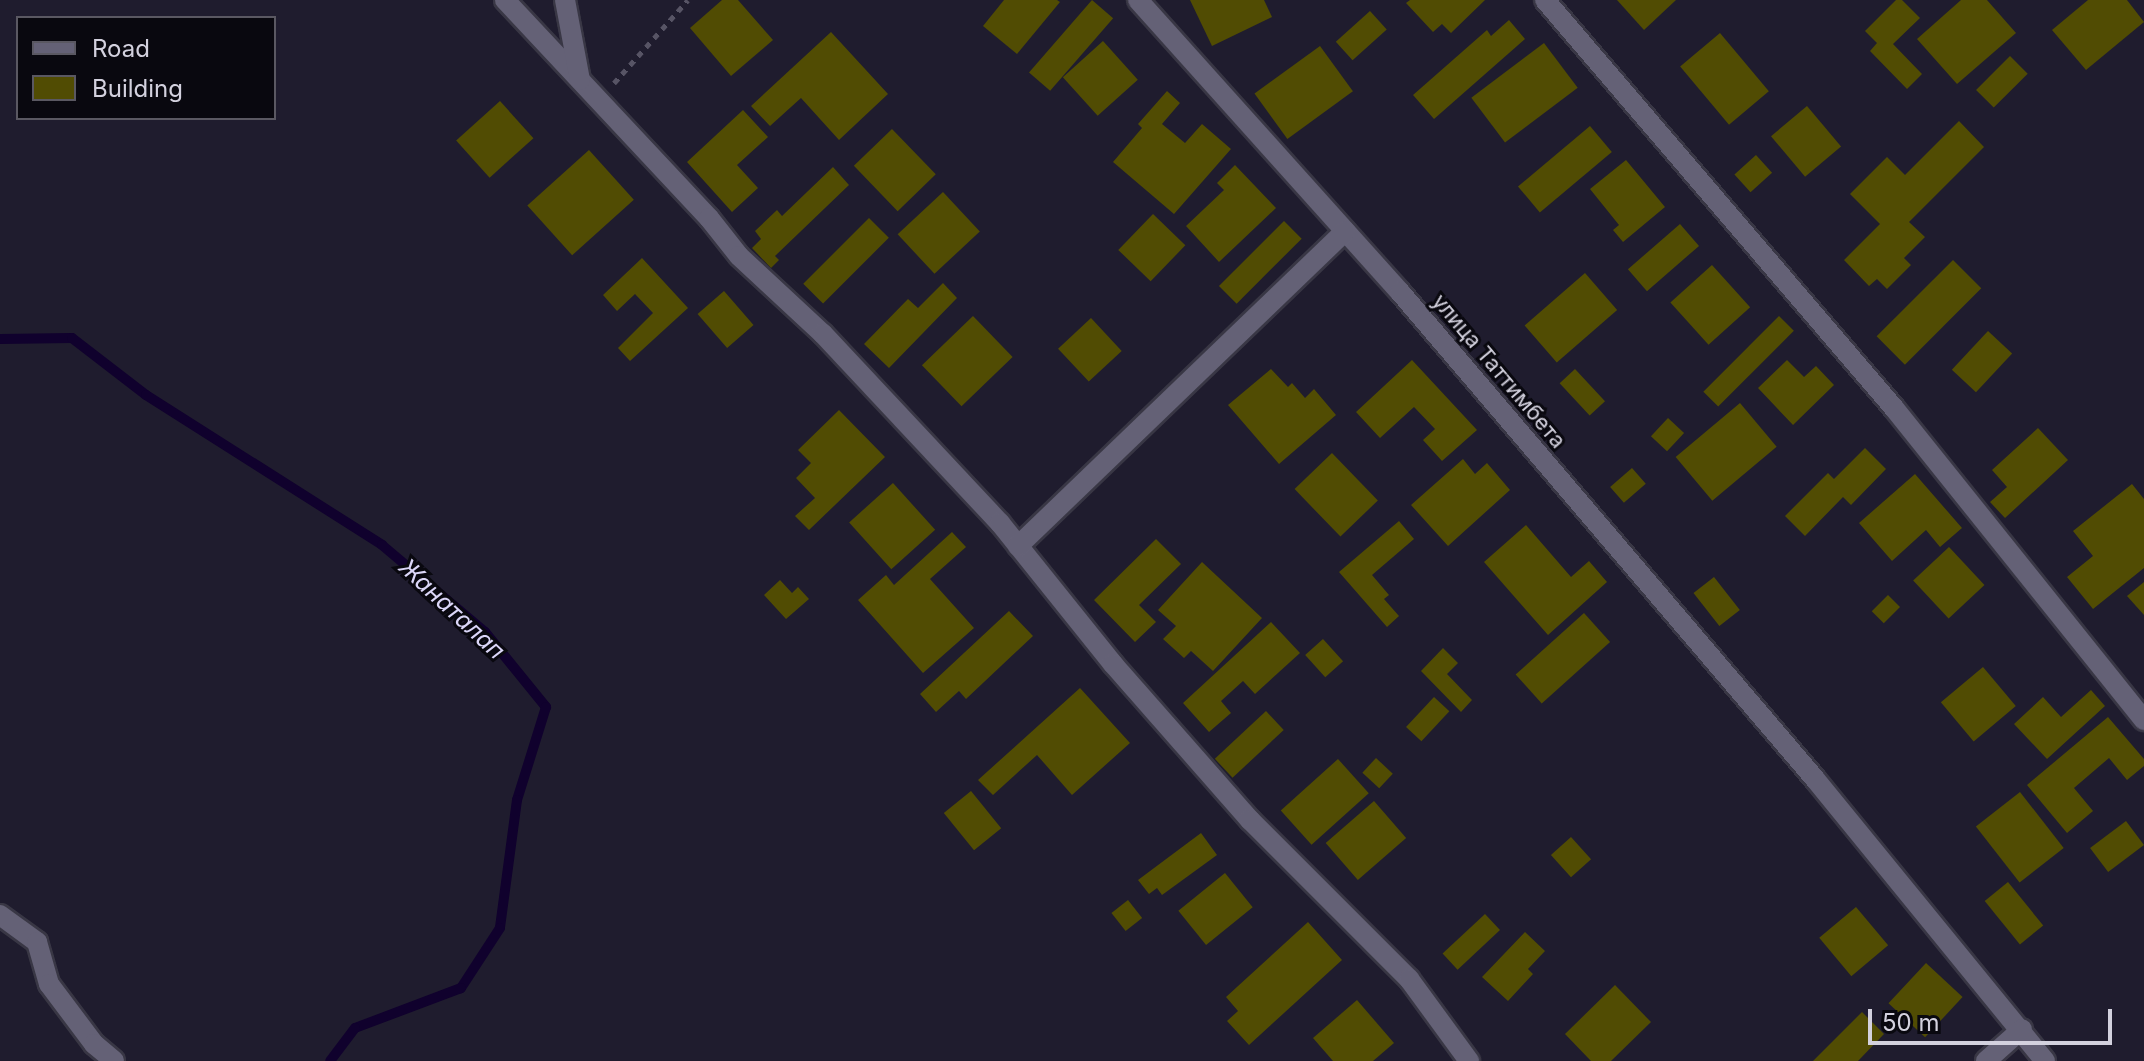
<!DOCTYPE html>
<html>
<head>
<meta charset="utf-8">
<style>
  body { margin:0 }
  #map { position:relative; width:2144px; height:1061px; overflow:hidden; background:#1f1c2e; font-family:Inter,sans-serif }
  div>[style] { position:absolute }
  .stream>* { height:10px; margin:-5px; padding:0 5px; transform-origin:5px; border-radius:5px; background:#10012d }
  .building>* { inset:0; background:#514c03; transform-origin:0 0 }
  .path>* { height:5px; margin-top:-2.5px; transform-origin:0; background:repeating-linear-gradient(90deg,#575465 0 6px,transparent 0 12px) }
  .roads { filter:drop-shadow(2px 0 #393745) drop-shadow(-2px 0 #393745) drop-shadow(0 2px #393745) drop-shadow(0 -2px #393745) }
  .minor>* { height:20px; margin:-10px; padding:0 10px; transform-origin:10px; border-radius:10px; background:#646176 }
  span { translate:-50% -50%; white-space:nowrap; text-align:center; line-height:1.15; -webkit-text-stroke:6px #09080f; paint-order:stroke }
  .street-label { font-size:22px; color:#d3d1de }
  .water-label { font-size:24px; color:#dbd6f8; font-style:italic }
  .legend { position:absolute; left:16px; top:16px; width:260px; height:104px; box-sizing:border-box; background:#09080f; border:2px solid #5a5862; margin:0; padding:10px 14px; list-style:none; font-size:24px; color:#d3d1de }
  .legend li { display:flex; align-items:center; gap:16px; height:40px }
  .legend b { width:40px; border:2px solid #5a5862 }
  .scale { position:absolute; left:1868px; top:1009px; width:244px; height:36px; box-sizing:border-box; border:4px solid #d3d1de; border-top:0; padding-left:10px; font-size:24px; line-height:28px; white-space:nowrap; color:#d3d1de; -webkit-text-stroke:6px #09080f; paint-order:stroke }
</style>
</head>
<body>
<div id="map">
  <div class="stream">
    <i style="left:0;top:339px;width:72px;rotate:-0.8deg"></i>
    <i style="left:72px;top:338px;width:93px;rotate:37.6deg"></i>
    <i style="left:146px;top:395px;width:280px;rotate:32.4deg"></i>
    <i style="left:382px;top:545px;width:135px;rotate:40.2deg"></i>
    <i style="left:485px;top:632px;width:97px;rotate:50.9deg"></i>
    <i style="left:546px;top:707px;width:97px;rotate:107.3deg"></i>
    <i style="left:517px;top:800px;width:129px;rotate:97.6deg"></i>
    <i style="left:500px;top:928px;width:72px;rotate:123deg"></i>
    <i style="left:461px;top:988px;width:113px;rotate:159.3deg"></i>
    <i style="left:355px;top:1028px;width:41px;rotate:127.1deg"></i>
  </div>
  <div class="building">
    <i style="clip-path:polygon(722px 0,738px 0,773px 40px,731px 76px,690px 28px)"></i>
    <i style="clip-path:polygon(1004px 0,1057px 0,1060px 2px,1017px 54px,983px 26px)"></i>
    <i style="left:1092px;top:0;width:28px;height:96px;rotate:41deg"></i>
    <i style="clip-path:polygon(1190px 0,1264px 0,1272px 17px,1212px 46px)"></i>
    <i style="clip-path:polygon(1410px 0,1485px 0,1451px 33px,1442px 24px,1433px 32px,1406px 3px)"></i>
    <i style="clip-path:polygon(1617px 0,1676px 0,1644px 30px)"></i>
    <i style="clip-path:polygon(1896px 0,1902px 0,1920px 18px,1893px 44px,1922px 74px,1907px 89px,1870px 51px,1877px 43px,1865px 31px)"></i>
    <i style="clip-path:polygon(1961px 0,1987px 0,2016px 33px,1957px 84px,1917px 39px)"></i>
    <i style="clip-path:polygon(2088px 0,2127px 0,2144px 22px,2086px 70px,2052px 30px)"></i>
    <i style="left:1370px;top:11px;width:25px;height:46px;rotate:48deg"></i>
    <i style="clip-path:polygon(1509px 20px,1525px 39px,1434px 119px,1413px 95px,1487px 30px,1491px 36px)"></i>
    <i style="clip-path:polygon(831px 32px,888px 94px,839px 140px,801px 98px,770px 126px,751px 106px)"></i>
    <i style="left:1720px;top:33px;width:76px;height:52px;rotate:50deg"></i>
    <i style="left:1103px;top:41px;width:52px;height:54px;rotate:48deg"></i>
    <i style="left:1544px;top:43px;width:56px;height:91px;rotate:53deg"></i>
    <i style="left:1320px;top:46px;width:56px;height:81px;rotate:54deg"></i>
    <i style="left:2010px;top:56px;width:25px;height:48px;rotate:45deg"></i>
    <i style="clip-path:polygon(1167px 91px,1180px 103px,1162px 124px,1185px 143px,1202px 124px,1231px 149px,1174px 214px,1113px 162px,1142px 128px,1138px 124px)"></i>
    <i style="left:500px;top:101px;width:50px;height:59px;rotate:48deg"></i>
    <i style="left:1807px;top:106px;width:53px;height:47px;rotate:50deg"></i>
    <i style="clip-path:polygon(743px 110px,768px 137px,737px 165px,758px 188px,732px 212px,687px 162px)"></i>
    <i style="clip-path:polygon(1959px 121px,1984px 147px,1909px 222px,1925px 237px,1904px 258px,1911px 265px,1887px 289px,1877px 279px,1869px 286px,1844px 260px,1880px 224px,1850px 194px,1887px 157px,1905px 175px)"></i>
    <i style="left:1590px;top:126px;width:34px;height:94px;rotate:50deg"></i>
    <i style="left:892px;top:129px;width:63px;height:53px;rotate:46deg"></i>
    <i style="left:589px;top:150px;width:67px;height:83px;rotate:48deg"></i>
    <i style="left:1756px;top:155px;width:24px;height:29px;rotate:48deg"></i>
    <i style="clip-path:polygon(1626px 160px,1665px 207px,1623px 242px,1613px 230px,1619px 225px,1590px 189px)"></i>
    <i style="clip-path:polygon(1235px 165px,1276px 208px,1219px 262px,1186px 226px,1224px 190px,1217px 183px)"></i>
    <i style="clip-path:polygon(833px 167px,849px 185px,775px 256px,779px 260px,771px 268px,752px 248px,761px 239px,755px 231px,777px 210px,782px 216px)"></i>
    <i style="left:943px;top:192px;width:54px;height:62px;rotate:47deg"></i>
    <i style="left:1153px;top:214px;width:45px;height:50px;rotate:44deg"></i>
    <i style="left:869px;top:218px;width:28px;height:93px;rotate:45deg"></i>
    <i style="left:1284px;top:221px;width:25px;height:92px;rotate:45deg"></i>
    <i style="left:1680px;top:224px;width:29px;height:69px;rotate:49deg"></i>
    <i style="clip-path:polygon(642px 258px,688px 308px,630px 361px,618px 348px,653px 313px,635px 294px,617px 311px,603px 295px)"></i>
    <i style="left:1953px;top:260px;width:40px;height:108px;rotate:45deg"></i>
    <i style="left:1712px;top:265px;width:57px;height:56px;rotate:48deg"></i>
    <i style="left:1585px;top:273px;width:49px;height:80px;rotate:49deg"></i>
    <i style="clip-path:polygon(943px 283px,957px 298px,889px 368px,864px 344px,908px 299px,918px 308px)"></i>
    <i style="left:724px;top:291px;width:45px;height:35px;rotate:49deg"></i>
    <i style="left:973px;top:316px;width:57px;height:71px;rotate:46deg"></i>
    <i style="left:1779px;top:316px;width:21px;height:107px;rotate:45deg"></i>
    <i style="left:1091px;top:318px;width:45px;height:45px;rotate:47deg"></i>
    <i style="left:1988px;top:331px;width:33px;height:53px;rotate:43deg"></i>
    <i style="clip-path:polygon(1412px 360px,1477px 430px,1442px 461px,1423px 440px,1435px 429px,1414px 407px,1380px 438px,1356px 412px)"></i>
    <i style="clip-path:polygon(1787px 360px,1804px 377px,1816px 366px,1834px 385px,1793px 425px,1758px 388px)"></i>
    <i style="clip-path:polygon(1271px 369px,1288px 387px,1292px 383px,1305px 398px,1314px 389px,1336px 415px,1279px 464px,1228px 405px)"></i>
    <i style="left:1575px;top:369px;width:44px;height:21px;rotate:47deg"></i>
    <i style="left:1740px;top:403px;width:57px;height:84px;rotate:50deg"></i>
    <i style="clip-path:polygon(839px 410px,885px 457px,809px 530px,795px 516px,815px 498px,796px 478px,811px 463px,798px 450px)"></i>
    <i style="left:1668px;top:418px;width:22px;height:25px;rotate:43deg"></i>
    <i style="clip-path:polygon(2038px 428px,2068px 460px,2005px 518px,1990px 502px,2007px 487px,1992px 470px)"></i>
    <i style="clip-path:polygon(1865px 448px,1886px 469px,1851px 505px,1843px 497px,1805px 536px,1785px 516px,1828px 473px,1834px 479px)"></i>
    <i style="left:1332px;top:453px;width:66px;height:52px;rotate:46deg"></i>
    <i style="clip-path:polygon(1463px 459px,1475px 474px,1487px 463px,1510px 490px,1448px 546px,1411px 505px)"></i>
    <i style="left:1632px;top:468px;width:21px;height:29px;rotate:49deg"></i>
    <i style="clip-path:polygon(1915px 474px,1962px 528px,1940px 547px,1926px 530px,1892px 561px,1859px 523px)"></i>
    <i style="left:893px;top:483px;width:63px;height:59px;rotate:48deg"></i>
    <i style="clip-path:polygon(2132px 484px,2144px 499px,2144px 568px,2093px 609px,2067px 577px,2093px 556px,2073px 531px)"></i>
    <i style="clip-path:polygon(1399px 521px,1414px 539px,1372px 575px,1389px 595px,1384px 599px,1399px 616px,1387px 627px,1339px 572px)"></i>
    <i style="clip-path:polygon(1526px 525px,1571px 577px,1589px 561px,1607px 582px,1548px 635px,1484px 562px)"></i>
    <i style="clip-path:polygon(952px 532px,966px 547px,930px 579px,974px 628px,923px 673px,858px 600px,886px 575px,894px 585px)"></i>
    <i style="clip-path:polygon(1156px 539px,1181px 564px,1139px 605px,1156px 622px,1135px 642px,1094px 600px)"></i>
    <i style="left:1949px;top:547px;width:52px;height:49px;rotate:47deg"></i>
    <i style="clip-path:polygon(1202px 562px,1262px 618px,1213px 671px,1191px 651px,1184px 658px,1163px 639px,1176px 626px,1158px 610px)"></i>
    <i style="left:1714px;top:577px;width:42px;height:26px;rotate:52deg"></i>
    <i style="clip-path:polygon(780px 580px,792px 593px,798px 587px,809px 599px,786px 619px,764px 595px)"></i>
    <i style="clip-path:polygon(2144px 582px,2144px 615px,2127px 596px)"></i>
    <i style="left:1888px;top:595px;width:17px;height:23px;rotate:45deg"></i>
    <i style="clip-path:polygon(1009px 611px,1033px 636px,966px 699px,959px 691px,936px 712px,920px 694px)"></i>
    <i style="left:1584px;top:613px;width:39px;height:92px;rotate:48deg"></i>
    <i style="clip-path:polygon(1271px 622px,1300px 653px,1255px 694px,1243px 681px,1221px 701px,1231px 713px,1209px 732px,1183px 703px)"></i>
    <i style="left:1323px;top:639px;width:30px;height:24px;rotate:48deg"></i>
    <i style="clip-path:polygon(1443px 648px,1458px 663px,1447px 674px,1472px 700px,1461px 712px,1421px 671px)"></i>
    <i style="left:1983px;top:667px;width:51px;height:55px;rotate:50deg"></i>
    <i style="clip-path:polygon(1080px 688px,1130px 743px,1072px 795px,1037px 755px,993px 795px,978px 780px)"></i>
    <i style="clip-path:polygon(2091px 690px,2105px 706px,2047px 759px,2014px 724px,2043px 697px,2061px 717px)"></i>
    <i style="left:1434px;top:697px;width:21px;height:41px;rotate:43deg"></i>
    <i style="left:1266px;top:711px;width:26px;height:70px;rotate:47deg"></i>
    <i style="clip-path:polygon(2108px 717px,2144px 759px,2144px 766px,2127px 780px,2109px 758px,2074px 788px,2093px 811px,2067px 833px,2027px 785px)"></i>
    <i style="left:1376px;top:758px;width:23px;height:20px;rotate:43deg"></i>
    <i style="left:1338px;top:759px;width:46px;height:77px;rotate:48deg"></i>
    <i style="left:971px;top:791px;width:48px;height:35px;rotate:51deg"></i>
    <i style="left:2020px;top:792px;width:71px;height:56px;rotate:52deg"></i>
    <i style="left:1374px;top:801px;width:49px;height:64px;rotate:49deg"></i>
    <i style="left:2126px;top:821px;width:30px;height:45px;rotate:53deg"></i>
    <i style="clip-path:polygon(1201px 833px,1217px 855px,1162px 895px,1157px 888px,1149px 894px,1138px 880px)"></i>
    <i style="left:1571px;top:837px;width:30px;height:27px;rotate:48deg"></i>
    <i style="left:1225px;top:873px;width:44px;height:60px;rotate:51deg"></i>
    <i style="left:2008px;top:882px;width:56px;height:30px;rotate:51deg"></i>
    <i style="left:1128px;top:900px;width:23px;height:21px;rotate:52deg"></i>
    <i style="left:1856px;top:907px;width:50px;height:48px;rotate:50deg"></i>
    <i style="left:1485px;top:914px;width:22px;height:58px;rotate:47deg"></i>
    <i style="clip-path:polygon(1308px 922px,1342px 960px,1249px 1045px,1227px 1021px,1238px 1011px,1226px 997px)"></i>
    <i style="clip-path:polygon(1525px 932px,1545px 951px,1528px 969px,1533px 974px,1508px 1001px,1482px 977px)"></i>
    <i style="left:1926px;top:963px;width:50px;height:55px;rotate:43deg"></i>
    <i style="clip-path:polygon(1615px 985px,1651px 1022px,1611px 1061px,1591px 1061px,1565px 1034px)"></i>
    <i style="clip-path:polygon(1357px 1000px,1394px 1043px,1373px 1061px,1333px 1061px,1313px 1038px)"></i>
    <i style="clip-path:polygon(1862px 1012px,1884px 1034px,1858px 1061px,1813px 1061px)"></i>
  </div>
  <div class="path">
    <i style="left:614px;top:83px;width:111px;rotate:-48.3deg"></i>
  </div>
  <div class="roads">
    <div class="minor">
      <i style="left:505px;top:0;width:299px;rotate:46.9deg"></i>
      <i style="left:709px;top:218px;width:48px;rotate:51.7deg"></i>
      <i style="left:739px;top:256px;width:115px;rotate:42.9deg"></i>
      <i style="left:823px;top:334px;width:259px;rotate:46.9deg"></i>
      <i style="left:1000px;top:523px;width:181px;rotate:51.3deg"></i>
      <i style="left:1113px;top:664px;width:208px;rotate:48.7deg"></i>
      <i style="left:1250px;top:820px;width:225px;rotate:45deg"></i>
      <i style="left:1409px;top:979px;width:102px;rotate:53.8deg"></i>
      <i style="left:565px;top:0;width:81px;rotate:79.4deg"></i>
      <i style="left:1138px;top:0;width:392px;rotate:48.1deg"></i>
      <i style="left:1400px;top:292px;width:640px;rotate:49.56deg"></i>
      <i style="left:1815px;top:779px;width:364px;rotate:50.8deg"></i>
      <i style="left:1545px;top:0;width:537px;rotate:49.46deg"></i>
      <i style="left:1894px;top:408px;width:400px;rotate:51.3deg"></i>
      <i style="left:1018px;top:546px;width:454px;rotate:-43.9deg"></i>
      <i style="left:0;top:915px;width:46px;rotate:36.1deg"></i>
      <i style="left:37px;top:942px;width:44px;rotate:74.1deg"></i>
      <i style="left:49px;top:984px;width:75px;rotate:53.1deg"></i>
      <i style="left:94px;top:1044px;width:26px;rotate:40deg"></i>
      <i style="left:1986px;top:1061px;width:48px;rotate:-41.6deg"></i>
    </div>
  </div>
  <div class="street-label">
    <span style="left:1499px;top:371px;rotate:50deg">улица Таттимбета</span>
  </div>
  <div class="water-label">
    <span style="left:452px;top:609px;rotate:43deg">Жанаталап</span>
  </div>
  <ul class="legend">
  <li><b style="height:10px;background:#646176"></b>Road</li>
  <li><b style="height:22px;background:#514c03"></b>Building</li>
  </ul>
  <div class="scale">50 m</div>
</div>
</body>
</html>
